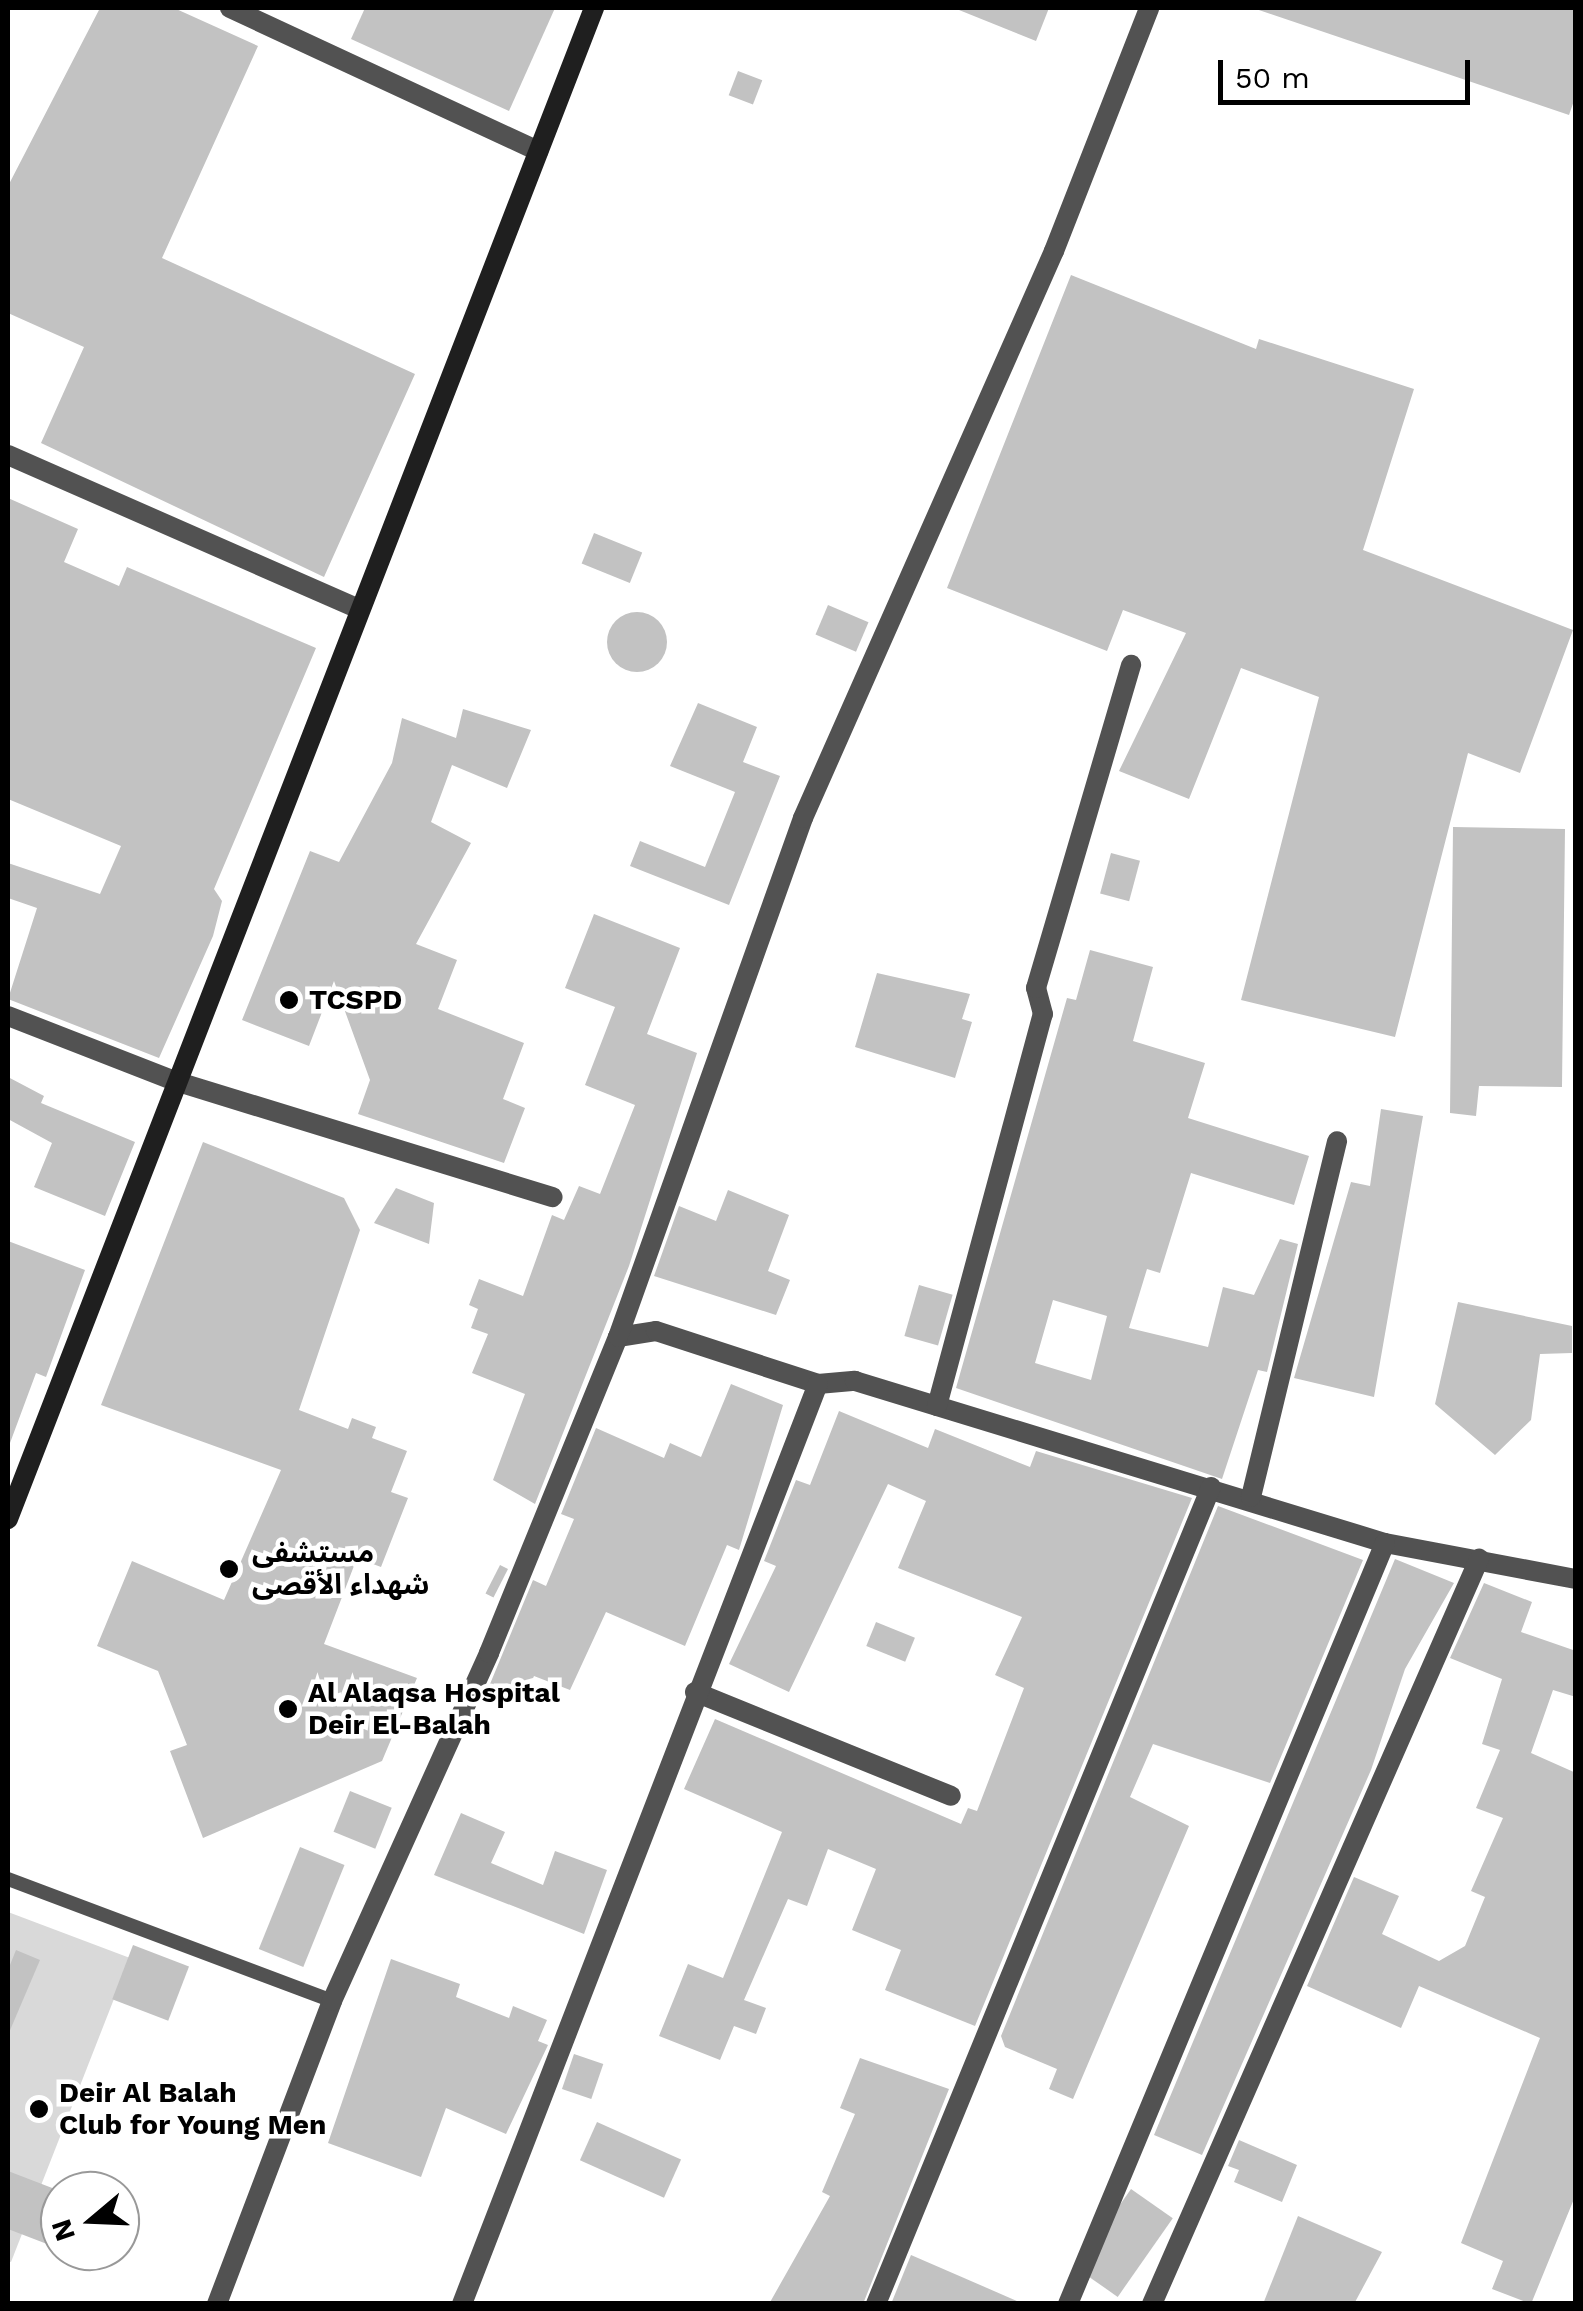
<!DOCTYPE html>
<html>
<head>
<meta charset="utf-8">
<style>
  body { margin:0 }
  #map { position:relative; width:1583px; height:2311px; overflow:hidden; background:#fff; font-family:"Work Sans","Noto Sans Arabic",sans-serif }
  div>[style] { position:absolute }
  .green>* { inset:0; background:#d9d9d9 }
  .building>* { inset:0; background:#c2c2c2; transform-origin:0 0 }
  .round { border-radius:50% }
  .lane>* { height:14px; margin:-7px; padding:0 7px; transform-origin:7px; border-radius:7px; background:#525252 }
  .street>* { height:20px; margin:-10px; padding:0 10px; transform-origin:10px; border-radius:10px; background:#525252 }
  .secondary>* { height:20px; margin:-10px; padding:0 10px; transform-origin:10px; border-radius:10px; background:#1f1f1f }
  .dots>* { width:28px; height:28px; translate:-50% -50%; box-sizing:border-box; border:5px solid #fff; border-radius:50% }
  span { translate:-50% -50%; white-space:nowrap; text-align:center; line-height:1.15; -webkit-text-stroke:9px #fff; paint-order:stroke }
  .poi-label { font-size:28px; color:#000; font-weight:700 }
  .left { translate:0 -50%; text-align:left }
  .frame { position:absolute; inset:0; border:10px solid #000; pointer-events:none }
  .north { position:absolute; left:40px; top:2171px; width:100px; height:100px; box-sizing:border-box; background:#fff; border:2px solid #999; border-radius:50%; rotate:251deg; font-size:28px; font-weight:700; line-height:40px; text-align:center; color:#000 }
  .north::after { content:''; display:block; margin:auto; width:35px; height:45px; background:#000; clip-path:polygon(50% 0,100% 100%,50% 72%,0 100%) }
  .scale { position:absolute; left:1218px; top:60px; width:252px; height:45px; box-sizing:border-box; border:5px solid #000; border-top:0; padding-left:12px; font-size:30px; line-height:35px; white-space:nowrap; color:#000; -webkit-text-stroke:8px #fff; paint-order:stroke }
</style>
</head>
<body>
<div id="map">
  <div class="green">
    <i style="clip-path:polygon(8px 1912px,130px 1958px,11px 2262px,8px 2261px)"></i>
  </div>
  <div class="building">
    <i style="clip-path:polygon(100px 8px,174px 8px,258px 46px,162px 258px,415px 374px,324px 577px,41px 443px,84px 347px,8px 313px,8px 186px)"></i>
    <i style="clip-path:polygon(365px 8px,555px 8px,509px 111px,351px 39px)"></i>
    <i style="clip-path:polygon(954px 8px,1049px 8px,1036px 41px)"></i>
    <i style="clip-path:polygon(1253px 8px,1576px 8px,1576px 95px,1569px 115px)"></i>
    <i style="left:738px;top:71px;width:26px;height:26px;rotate:21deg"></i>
    <i style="clip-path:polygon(1071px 275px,1256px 349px,1259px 339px,1414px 389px,1363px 550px,1573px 630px,1520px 773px,1468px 753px,1395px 1037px,1241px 1000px,1319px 697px,1241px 668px,1189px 799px,1119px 771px,1186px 633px,1123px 610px,1107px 651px,947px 588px)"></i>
    <i style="clip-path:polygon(8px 498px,78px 529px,64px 562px,119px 586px,127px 567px,316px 648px,214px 889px,222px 901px,213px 936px,159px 1058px,8px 999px,37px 908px,8px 898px,8px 863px,100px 894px,121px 846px,8px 799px)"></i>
    <i style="left:594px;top:533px;width:52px;height:33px;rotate:22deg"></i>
    <i style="left:828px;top:605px;width:44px;height:32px;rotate:23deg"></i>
    <i class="round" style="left:607px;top:612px;width:60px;height:60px"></i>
    <i style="clip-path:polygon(698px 703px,757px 727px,743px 762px,780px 776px,729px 905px,630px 866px,640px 841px,705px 867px,735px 792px,670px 766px)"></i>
    <i style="clip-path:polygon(463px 709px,531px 730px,507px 788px,452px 765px,431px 822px,471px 843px,416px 944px,457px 960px,438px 1009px,524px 1043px,503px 1099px,525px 1108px,504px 1163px,358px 1114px,370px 1080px,334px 981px,309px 1046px,242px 1020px,310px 851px,339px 862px,392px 763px,402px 718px,456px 738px)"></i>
    <i style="clip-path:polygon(1453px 827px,1565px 829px,1562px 1087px,1479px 1086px,1476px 1116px,1450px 1113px)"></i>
    <i style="left:1111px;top:853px;width:30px;height:42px;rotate:15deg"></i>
    <i style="clip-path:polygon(594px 914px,680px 948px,647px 1034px,697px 1053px,629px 1266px,535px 1504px,493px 1480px,525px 1394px,472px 1373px,488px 1334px,471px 1328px,478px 1309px,469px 1305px,479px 1279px,523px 1296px,552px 1215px,564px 1220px,579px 1186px,600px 1194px,635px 1105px,585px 1085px,615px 1007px,565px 988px)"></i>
    <i style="clip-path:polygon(evenodd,1090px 950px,1153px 967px,1133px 1041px,1205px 1063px,1188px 1118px,1309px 1156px,1294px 1205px,1191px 1173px,1160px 1273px,1147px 1269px,1129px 1328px,1208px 1347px,1223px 1287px,1254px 1295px,1280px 1239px,1298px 1244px,1267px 1372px,1258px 1370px,1222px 1479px,956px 1388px,1067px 998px,1076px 1000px,1090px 950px,1053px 1300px,1107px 1316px,1091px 1380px,1035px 1363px,1053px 1300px)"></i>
    <i style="clip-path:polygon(877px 973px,970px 994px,962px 1019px,972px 1022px,955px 1078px,855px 1047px)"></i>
    <i style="clip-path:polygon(8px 1077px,44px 1096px,41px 1103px,135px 1142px,105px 1216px,34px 1187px,52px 1143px,8px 1119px)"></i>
    <i style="clip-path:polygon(1381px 1109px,1423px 1116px,1374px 1397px,1294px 1378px,1351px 1182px,1370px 1186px)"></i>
    <i style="clip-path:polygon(203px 1142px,344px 1198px,360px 1230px,299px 1410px,348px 1429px,352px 1418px,376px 1427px,372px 1438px,407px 1451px,391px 1492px,408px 1498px,381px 1567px,357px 1558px,324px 1644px,417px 1678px,382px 1761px,203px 1838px,170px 1751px,187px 1745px,158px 1671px,97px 1646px,132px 1561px,224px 1600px,281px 1470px,101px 1405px)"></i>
    <i style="clip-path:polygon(396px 1188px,434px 1203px,429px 1244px,374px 1223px)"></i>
    <i style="clip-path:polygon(728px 1190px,789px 1215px,768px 1271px,790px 1280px,776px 1315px,654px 1276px,679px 1206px,716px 1221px)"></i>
    <i style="clip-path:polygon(8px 1241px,85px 1270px,46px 1377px,36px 1373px,10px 1443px)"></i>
    <i style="left:919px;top:1285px;width:35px;height:53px;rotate:16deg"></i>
    <i style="clip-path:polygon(1458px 1302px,1572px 1326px,1572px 1353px,1540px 1354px,1531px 1420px,1495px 1455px,1435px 1404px)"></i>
    <i style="clip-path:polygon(731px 1384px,783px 1405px,739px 1550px,727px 1545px,685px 1646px,606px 1612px,570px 1690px,534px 1676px,524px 1699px,490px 1684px,533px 1580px,546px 1586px,574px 1519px,561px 1514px,596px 1428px,664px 1458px,670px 1443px,701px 1457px)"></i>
    <i style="clip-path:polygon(839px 1411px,928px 1448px,935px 1429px,1030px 1467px,1036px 1451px,1192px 1498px,975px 2026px,885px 1990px,901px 1950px,852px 1930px,876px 1869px,828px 1849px,807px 1906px,788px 1899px,744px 2000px,766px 2008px,756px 2034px,734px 2026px,720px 2060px,659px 2036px,688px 1964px,723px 1978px,782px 1832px,684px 1789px,715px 1719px,961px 1824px,968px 1808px,977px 1811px,1024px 1688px,995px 1675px,1022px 1617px,898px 1568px,926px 1501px,888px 1484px,789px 1692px,729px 1664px,776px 1566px,764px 1561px,796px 1480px,810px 1485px)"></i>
    <i style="clip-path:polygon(1218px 1506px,1363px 1560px,1270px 1783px,1153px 1744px,1130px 1797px,1189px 1826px,1073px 2099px,1049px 2089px,1057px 2069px,1005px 2047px,1001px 2036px)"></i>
    <i style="clip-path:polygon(1395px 1559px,1454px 1583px,1405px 1669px,1371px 1770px,1202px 2155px,1154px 2135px)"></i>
    <i style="left:500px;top:1565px;width:9px;height:32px;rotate:27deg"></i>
    <i style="clip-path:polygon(1484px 1583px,1532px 1602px,1521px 1632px,1576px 1651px,1576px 1697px,1553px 1690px,1531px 1753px,1576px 1773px,1576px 2194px,1531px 2304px,1492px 2289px,1503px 2261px,1461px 2243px,1540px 2038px,1419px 1986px,1401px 2028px,1307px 1986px,1354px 1877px,1399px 1896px,1382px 1934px,1439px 1961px,1465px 1946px,1485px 1897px,1471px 1891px,1503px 1818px,1476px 1808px,1500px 1750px,1482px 1744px,1502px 1679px,1450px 1658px)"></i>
    <i style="left:876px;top:1622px;width:42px;height:26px;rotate:22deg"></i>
    <i style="left:350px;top:1791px;width:45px;height:44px;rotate:22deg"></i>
    <i style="clip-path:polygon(461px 1813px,505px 1832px,491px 1863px,543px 1885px,555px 1851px,607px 1870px,584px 1934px,434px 1875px)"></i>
    <i style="left:300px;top:1847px;width:48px;height:110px;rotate:22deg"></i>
    <i style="left:133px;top:1945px;width:60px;height:58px;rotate:21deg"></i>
    <i style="clip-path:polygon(16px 1950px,40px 1960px,8px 2035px,8px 1970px)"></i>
    <i style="clip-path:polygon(391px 1959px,460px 1984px,456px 1997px,509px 2018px,513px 2006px,547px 2020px,538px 2041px,548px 2045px,506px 2134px,446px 2108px,421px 2177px,328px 2143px)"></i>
    <i style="left:574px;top:2054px;width:31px;height:37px;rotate:19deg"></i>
    <i style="clip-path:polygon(860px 2058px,949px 2089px,863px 2304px,769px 2304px,830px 2196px,822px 2192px,855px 2114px,840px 2108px)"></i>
    <i style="left:597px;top:2122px;width:92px;height:42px;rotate:24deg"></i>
    <i style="clip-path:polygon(1239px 2140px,1297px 2165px,1282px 2202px,1234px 2182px,1239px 2170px,1228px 2166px)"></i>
    <i style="clip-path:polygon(8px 2171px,60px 2191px,60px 2249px,8px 2229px)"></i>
    <i style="left:1131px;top:2189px;width:51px;height:96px;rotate:35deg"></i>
    <i style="clip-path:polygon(1298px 2216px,1382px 2252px,1354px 2304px,1263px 2304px)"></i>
    <i style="clip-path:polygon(911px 2255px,1024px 2304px,891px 2304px)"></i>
  </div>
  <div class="lane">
    <i style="left:8px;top:1879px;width:346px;rotate:20.6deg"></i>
  </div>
  <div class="street">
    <i style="left:230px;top:8px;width:340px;rotate:24.9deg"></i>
    <i style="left:8px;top:455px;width:383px;rotate:23.7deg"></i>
    <i style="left:8px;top:1016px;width:179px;rotate:21.3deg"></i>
    <i style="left:175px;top:1081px;width:395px;rotate:17.1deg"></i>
    <i style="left:618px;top:1337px;width:38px;rotate:-9deg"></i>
    <i style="left:656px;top:1331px;width:170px;rotate:18.1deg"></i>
    <i style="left:818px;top:1384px;width:37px;rotate:-5deg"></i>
    <i style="left:855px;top:1381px;width:554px;rotate:17deg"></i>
    <i style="left:1385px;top:1543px;width:194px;rotate:10.7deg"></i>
    <i style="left:937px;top:1406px;width:406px;rotate:-74.9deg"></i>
    <i style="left:1043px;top:1014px;width:27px;rotate:-105deg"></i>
    <i style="left:1036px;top:988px;width:337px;rotate:-73.6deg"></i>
    <i style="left:1251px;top:1497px;width:366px;rotate:-76.4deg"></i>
    <i style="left:695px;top:1692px;width:276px;rotate:22.1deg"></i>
    <i style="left:217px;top:2304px;width:324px;rotate:-69.2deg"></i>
    <i style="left:332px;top:2001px;width:382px;rotate:-65.7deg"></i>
    <i style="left:489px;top:1653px;width:341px;rotate:-67.8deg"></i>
    <i style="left:618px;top:1337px;width:551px;rotate:-70.38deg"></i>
    <i style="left:803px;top:818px;width:620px;rotate:-66.12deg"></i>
    <i style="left:1054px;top:251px;width:261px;rotate:-68.6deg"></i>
    <i style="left:462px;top:2304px;width:986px;rotate:-68.85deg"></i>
    <i style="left:876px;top:2304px;width:883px;rotate:-67.7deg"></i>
    <i style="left:1068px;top:2304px;width:824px;rotate:-67.39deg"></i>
    <i style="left:1152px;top:2304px;width:814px;rotate:-66.3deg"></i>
  </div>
  <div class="secondary">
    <i style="left:8px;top:1519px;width:1621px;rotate:-68.8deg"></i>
  </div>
  <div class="dots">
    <i style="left:289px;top:1000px;background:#000"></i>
    <i style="left:229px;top:1569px;background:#000"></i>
    <i style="left:288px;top:1709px;background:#000"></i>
    <i style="left:39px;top:2109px;background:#000"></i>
  </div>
  <div class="poi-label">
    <span class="left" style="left:309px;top:1000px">TCSPD</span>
    <span class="left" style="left:252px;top:1569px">مستشفى<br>شهداء الأقصى</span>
    <span class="left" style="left:308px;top:1709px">Al Alaqsa Hospital<br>Deir El-Balah</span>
    <span class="left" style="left:59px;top:2109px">Deir Al Balah<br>Club for Young Men</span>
  </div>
  <div class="frame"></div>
  <div class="north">N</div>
  <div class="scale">50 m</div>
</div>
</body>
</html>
